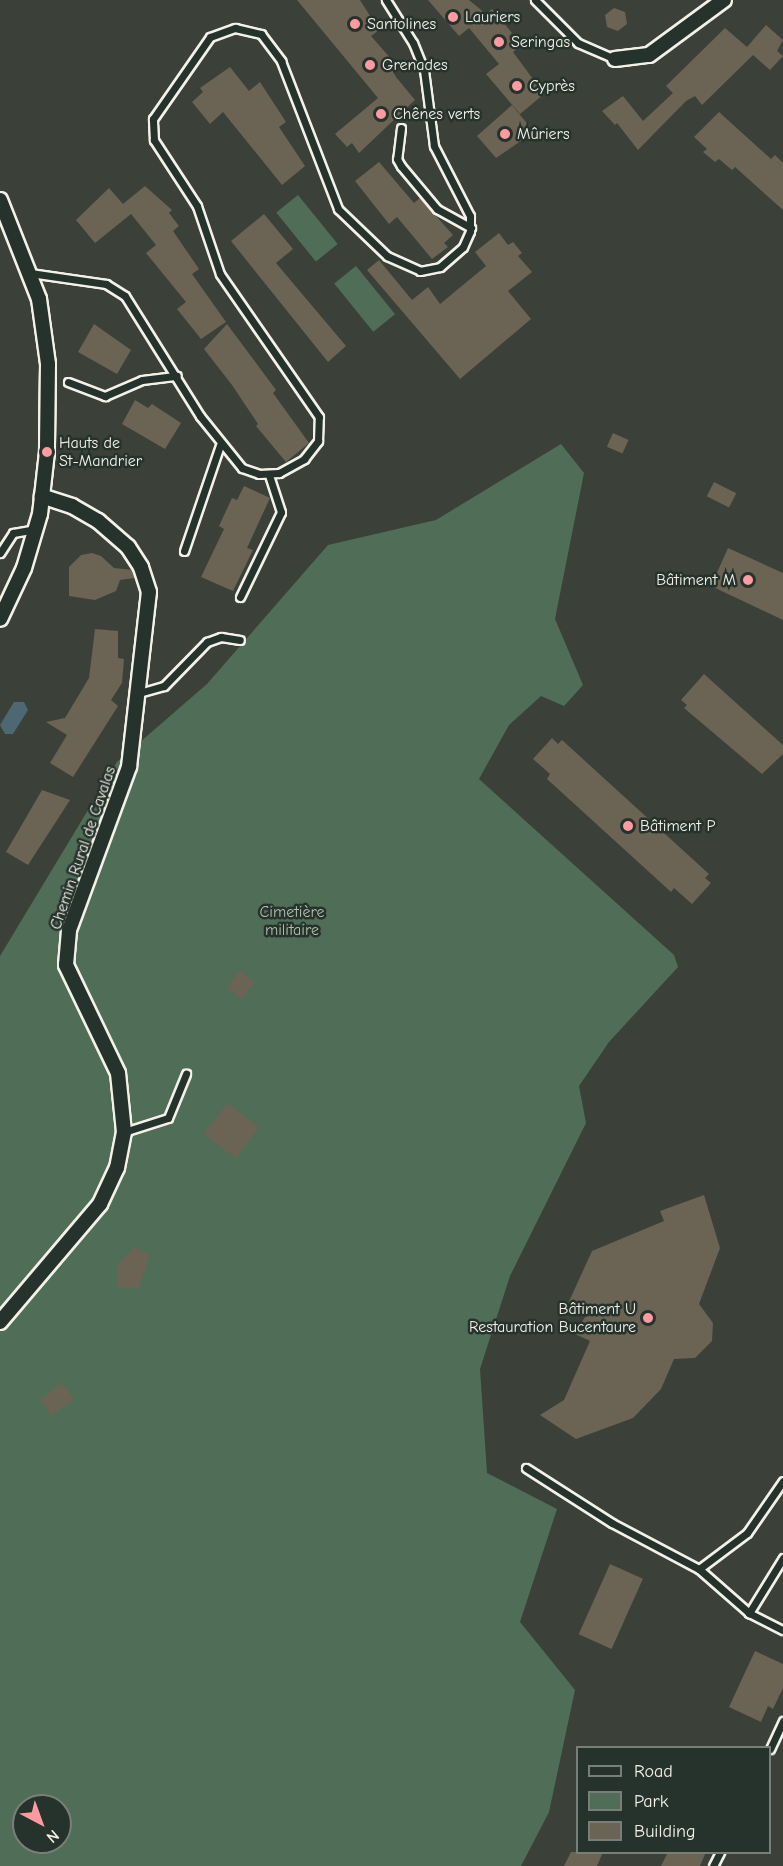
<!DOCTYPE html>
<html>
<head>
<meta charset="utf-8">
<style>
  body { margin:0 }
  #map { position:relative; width:783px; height:1866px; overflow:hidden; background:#3b4139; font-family:"Comic Neue",sans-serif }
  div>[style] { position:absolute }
  .green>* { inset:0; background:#506e57; transform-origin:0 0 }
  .water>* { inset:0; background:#4e6873 }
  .building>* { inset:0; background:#6b6354; transform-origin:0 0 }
  .roads { filter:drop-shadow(2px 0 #f4f1e8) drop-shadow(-2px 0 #f4f1e8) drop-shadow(0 2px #f4f1e8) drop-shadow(0 -2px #f4f1e8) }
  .lane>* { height:7px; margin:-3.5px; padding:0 3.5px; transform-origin:3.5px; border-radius:3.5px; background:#26332d }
  .street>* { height:14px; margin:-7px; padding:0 7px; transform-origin:7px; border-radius:7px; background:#26332d }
  .dots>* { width:16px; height:16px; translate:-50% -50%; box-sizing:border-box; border:3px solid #26332d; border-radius:50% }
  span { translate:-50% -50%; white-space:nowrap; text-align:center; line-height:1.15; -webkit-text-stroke:5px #26332d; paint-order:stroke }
  .poi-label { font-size:16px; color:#f4f1e8 }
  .left { translate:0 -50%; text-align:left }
  .right { translate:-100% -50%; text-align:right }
  .street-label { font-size:16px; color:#f4f1e8 }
  .park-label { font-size:16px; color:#b2bdae }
  .legend { position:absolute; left:576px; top:1746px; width:195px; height:108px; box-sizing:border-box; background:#26332d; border:2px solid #787f78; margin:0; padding:8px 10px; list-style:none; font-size:18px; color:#f4f1e8 }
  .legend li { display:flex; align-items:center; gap:12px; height:30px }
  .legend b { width:30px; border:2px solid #787f78 }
  .north { position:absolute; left:12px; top:1794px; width:60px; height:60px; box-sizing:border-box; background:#26332d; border:2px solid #787f78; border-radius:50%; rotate:139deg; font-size:16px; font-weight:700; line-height:24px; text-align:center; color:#f4f1e8 }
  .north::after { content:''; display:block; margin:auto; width:21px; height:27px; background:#ff9aa2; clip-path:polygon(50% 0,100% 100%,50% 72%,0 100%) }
</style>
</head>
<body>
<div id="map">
  <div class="green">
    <i style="left:298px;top:195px;width:63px;height:28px;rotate:51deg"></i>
    <i style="left:356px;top:266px;width:62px;height:28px;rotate:51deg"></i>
    <i style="clip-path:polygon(evenodd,561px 444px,584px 473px,555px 619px,583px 685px,564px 706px,541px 696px,509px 725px,479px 779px,674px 955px,678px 967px,609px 1042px,579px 1086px,586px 1123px,510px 1276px,480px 1369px,487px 1473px,557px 1509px,520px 1622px,575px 1690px,549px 1812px,521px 1866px,0 1866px,0 956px,117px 762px,207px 684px,328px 545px,436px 520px,561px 444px,24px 1806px,60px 1806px,60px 1842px,24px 1842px,24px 1806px)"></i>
  </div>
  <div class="water">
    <i style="clip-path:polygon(14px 702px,24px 702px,28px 710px,13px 734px,5px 734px,0 725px)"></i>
  </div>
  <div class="building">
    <i style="clip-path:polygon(297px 0,360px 0,379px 30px,371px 36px,392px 60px,388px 63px,396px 77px,415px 100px,359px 153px,352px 143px,347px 147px,335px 134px,378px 98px)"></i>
    <i style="clip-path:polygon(428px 0,469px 0,486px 14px,492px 9px,512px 33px,509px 36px,518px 48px,513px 52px,544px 94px,520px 114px,486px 74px,499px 64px,469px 28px,459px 36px)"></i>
    <i style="clip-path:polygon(614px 8px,625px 12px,627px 24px,618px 31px,607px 27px,605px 15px)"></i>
    <i style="clip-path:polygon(766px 25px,783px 40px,777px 51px,783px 56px,770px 70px,753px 55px,702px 105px,695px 96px,686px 101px,638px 150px,617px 123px,615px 125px,602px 111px,623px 96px,643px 121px,673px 93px,666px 86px,725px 28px,747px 47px)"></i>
    <i style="clip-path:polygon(230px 67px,249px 91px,260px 82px,286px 122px,279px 127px,305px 166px,282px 185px,223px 112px,210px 124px,192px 102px,203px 92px,200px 88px)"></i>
    <i style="clip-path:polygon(512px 105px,534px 132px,496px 158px,477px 136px)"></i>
    <i style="clip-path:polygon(719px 112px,771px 159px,775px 155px,783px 163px,783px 210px,735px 167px,732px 170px,719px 159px,715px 162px,703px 152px,707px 149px,694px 137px)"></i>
    <i style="clip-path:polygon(379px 162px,414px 203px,420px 198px,453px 235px,444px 243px,448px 247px,432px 259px,397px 217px,389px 224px,355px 181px)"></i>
    <i style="clip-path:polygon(145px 186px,172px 210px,169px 213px,179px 226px,173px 231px,199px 269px,192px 274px,226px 322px,201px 339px,177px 309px,186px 302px,146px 253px,156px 245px,131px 214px,95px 243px,76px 220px,109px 188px,123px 204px)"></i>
    <i style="clip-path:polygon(264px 214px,293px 249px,276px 263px,346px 346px,328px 362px,231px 241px)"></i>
    <i style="clip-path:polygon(499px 233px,508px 245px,513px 242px,522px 253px,518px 256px,532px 272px,508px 291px,531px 319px,460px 379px,367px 270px,379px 260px,412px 300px,428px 287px,440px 304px,486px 266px,475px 252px)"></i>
    <i style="clip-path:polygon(94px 324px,131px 350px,117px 374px,78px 352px)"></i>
    <i style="clip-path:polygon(227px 324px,276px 390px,273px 393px,309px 443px,286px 462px,256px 426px,258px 424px,232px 385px,204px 349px)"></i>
    <i style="clip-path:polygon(135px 400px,148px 408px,152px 404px,181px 423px,165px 449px,122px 424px)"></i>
    <i style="left:613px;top:433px;width:17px;height:15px;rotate:24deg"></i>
    <i style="left:714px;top:482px;width:25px;height:16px;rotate:27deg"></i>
    <i style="clip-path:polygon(244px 486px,270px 498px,247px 548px,253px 550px,233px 591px,201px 577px,224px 529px,219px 526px,232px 498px,237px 500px)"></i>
    <i style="clip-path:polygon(728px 548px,783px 573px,783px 620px,711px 586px)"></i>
    <i style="clip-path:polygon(92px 553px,101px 556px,114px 568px,133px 570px,135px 578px,120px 580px,116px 591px,95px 600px,69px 596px,69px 567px,81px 555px)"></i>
    <i style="clip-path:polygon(95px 629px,118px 631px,118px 658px,124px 659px,122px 683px,111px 700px,118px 706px,73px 777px,50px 763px,67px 735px,46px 722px,65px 718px,89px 678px)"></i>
    <i style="clip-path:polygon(704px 674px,783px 745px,783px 754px,762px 774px,684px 708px,687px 705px,681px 700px)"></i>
    <i style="clip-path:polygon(552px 738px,558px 744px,562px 740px,709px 874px,705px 878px,711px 883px,692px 904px,674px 888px,671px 892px,547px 779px,550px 774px,533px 759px)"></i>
    <i style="clip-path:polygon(42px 790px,70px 800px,28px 865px,6px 852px)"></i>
    <i style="left:239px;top:971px;width:19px;height:21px;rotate:35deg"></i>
    <i style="left:227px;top:1103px;width:40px;height:39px;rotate:37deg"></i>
    <i style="clip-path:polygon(704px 1195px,720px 1248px,699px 1304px,713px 1323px,712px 1341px,695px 1358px,674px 1359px,661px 1389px,633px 1418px,576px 1439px,540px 1415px,564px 1400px,590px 1341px,573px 1333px,587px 1315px,566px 1308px,592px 1251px,664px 1221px,660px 1211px)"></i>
    <i style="clip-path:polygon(134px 1247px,150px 1254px,139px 1288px,117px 1288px,117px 1265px)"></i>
    <i style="left:62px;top:1383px;width:20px;height:28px;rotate:53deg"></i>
    <i style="left:610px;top:1564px;width:36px;height:77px;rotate:24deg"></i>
    <i style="clip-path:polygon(755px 1651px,783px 1664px,783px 1688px,773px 1709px,768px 1706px,761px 1722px,729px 1707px)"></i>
    <i style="clip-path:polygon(571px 1852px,603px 1852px,597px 1866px,564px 1866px)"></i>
    <i style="clip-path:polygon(668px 1852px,706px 1852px,700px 1866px,661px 1866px)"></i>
  </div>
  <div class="roads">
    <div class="lane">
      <i style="left:535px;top:0;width:61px;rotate:45deg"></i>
      <i style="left:578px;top:43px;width:40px;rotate:23.4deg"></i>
      <i style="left:401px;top:128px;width:31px;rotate:97deg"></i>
      <i style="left:397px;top:159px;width:8px;rotate:60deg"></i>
      <i style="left:401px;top:166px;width:56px;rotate:50.1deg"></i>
      <i style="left:437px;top:209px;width:39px;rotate:29deg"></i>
      <i style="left:30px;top:273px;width:77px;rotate:8.2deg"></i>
      <i style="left:106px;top:284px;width:22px;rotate:32deg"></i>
      <i style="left:125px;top:296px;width:142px;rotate:58deg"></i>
      <i style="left:200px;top:416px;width:67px;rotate:51.1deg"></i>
      <i style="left:242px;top:468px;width:18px;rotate:19deg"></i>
      <i style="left:259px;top:474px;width:20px;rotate:-3deg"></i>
      <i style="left:279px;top:473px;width:29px;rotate:-29deg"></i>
      <i style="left:304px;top:459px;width:23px;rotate:-52deg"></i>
      <i style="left:318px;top:441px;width:24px;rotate:-88deg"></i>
      <i style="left:319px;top:417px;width:174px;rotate:-124.7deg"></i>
      <i style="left:220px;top:274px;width:72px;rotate:-108.7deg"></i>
      <i style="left:197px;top:206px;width:79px;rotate:-123.1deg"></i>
      <i style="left:154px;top:140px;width:21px;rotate:-93deg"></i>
      <i style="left:153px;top:119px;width:100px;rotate:-55.2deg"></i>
      <i style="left:210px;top:37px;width:27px;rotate:-20deg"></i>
      <i style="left:235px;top:28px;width:27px;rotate:13deg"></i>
      <i style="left:261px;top:34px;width:34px;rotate:53deg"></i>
      <i style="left:281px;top:61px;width:159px;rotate:68.9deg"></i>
      <i style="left:338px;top:209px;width:68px;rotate:43.8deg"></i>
      <i style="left:387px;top:256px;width:36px;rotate:24deg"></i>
      <i style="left:420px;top:271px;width:20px;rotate:-11deg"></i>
      <i style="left:440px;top:267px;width:30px;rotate:-41deg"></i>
      <i style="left:463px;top:247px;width:17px;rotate:-66deg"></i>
      <i style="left:470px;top:231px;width:15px;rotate:-90deg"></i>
      <i style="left:470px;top:216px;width:79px;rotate:-117.2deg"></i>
      <i style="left:434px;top:146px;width:77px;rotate:-97.5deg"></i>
      <i style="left:424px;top:70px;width:29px;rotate:-112deg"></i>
      <i style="left:413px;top:43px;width:51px;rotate:-122.1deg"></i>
      <i style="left:68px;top:382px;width:40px;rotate:21deg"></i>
      <i style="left:105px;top:396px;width:40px;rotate:-23.4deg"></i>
      <i style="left:142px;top:380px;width:35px;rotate:-7deg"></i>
      <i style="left:184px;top:551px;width:112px;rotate:-71.2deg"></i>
      <i style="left:0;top:553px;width:24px;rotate:-57deg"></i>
      <i style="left:13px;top:533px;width:22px;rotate:-10deg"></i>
      <i style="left:240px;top:597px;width:94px;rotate:-64.2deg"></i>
      <i style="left:281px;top:512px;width:40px;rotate:-108deg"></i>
      <i style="left:139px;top:693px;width:26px;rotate:-16deg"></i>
      <i style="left:164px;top:686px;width:62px;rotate:-45.7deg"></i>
      <i style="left:207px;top:642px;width:15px;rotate:-20deg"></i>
      <i style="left:221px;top:637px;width:19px;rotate:9deg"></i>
      <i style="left:124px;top:1132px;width:46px;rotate:-17.7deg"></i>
      <i style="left:168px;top:1118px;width:48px;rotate:-67.8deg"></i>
      <i style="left:526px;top:1468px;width:102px;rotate:32.6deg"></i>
      <i style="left:612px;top:1523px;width:98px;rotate:27.9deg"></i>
      <i style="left:699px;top:1569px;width:60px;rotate:-36.9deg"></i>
      <i style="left:747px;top:1533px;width:63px;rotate:-55.3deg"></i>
      <i style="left:783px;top:1558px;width:65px;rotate:121.7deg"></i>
      <i style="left:749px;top:1613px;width:38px;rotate:27deg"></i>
      <i style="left:699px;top:1569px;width:67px;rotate:41.3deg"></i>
      <i style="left:770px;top:1749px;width:31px;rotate:-65deg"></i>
      <i style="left:713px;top:1866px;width:16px;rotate:-63deg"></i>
    </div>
    <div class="street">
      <i style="left:615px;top:59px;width:34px;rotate:-7deg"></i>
      <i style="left:649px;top:55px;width:93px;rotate:-36.3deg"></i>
      <i style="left:0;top:200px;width:106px;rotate:68.5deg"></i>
      <i style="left:39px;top:299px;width:66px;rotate:82.1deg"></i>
      <i style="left:48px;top:364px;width:88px;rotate:90.7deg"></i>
      <i style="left:47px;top:452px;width:62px;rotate:96.4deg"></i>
      <i style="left:40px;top:514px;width:56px;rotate:106.5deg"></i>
      <i style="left:24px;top:568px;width:56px;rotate:115.2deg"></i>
      <i style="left:0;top:1322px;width:155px;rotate:-49.7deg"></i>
      <i style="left:100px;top:1204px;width:40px;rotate:-65deg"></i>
      <i style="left:117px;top:1168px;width:37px;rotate:-79deg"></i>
      <i style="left:124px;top:1132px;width:59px;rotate:-95.8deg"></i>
      <i style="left:118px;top:1073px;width:120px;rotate:-115.7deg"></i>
      <i style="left:66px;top:965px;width:35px;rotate:-85deg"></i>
      <i style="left:69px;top:930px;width:174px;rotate:-69.8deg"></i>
      <i style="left:129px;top:767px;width:176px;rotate:-83.5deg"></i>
      <i style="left:149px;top:592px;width:26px;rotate:-108deg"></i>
      <i style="left:141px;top:567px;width:24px;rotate:-123deg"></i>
      <i style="left:128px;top:547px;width:40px;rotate:-139deg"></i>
      <i style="left:98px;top:521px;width:30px;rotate:-150deg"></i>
      <i style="left:72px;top:506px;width:32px;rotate:-162deg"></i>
    </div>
  </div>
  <div class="dots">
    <i style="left:453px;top:17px;background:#ff9aa2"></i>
    <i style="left:355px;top:24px;background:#ff9aa2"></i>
    <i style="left:499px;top:42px;background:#ff9aa2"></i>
    <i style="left:370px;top:65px;background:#ff9aa2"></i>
    <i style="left:517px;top:86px;background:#ff9aa2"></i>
    <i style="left:381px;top:114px;background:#ff9aa2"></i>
    <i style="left:505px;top:134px;background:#ff9aa2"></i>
    <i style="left:47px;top:452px;background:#ff9aa2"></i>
    <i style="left:748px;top:580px;background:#ff9aa2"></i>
    <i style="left:628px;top:826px;background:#ff9aa2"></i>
    <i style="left:648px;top:1318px;background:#ff9aa2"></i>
  </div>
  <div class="poi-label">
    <span class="left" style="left:465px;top:17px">Lauriers</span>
    <span class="left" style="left:367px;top:24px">Santolines</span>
    <span class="left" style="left:511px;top:42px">Seringas</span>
    <span class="left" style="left:382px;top:65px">Grenades</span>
    <span class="left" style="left:529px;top:86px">Cyprès</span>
    <span class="left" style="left:393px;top:114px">Chênes verts</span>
    <span class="left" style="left:517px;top:134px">Mûriers</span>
    <span class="left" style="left:59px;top:452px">Hauts de<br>St-Mandrier</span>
    <span class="right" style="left:736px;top:580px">Bâtiment M</span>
    <span class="left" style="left:640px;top:826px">Bâtiment P</span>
    <span class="right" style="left:636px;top:1318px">Bâtiment U<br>Restauration Bucentaure</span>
  </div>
  <div class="street-label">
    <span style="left:83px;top:848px;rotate:-71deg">Chemin Rural de Cavalas</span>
  </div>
  <div class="park-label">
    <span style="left:292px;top:921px">Cimetière<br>militaire</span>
  </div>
  <ul class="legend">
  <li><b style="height:8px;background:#26332d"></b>Road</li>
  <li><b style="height:16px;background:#506e57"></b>Park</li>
  <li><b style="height:16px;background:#6b6354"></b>Building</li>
  </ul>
  <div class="north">N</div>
</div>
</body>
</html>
